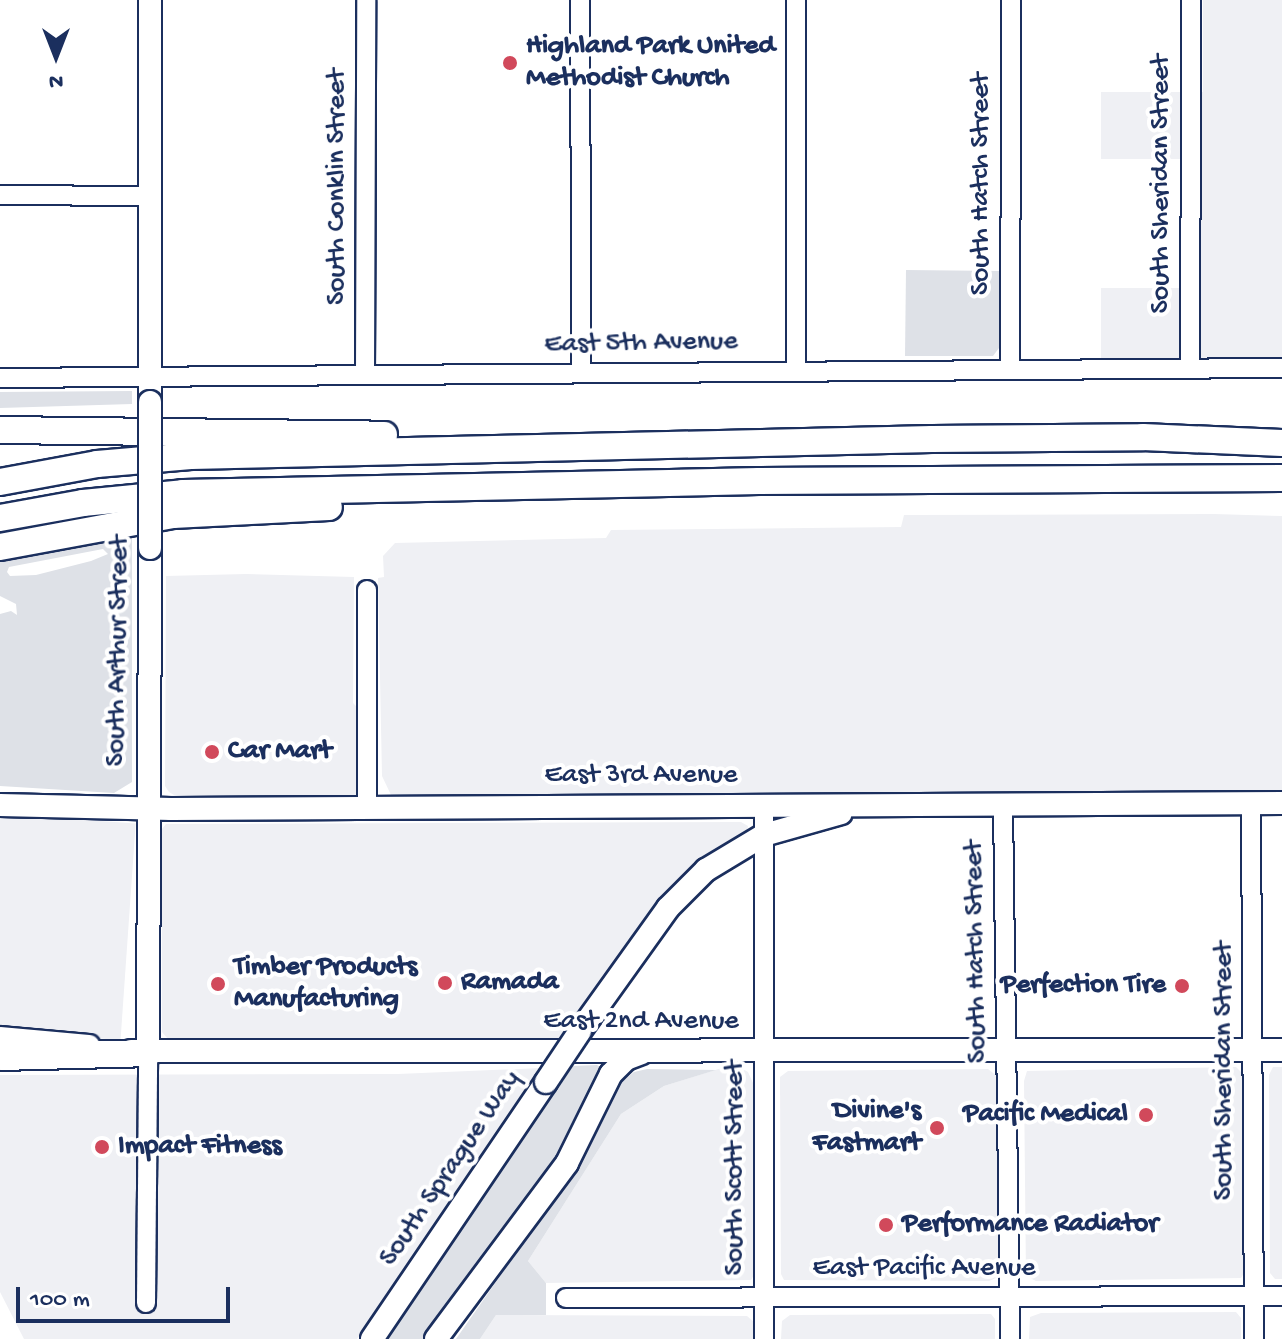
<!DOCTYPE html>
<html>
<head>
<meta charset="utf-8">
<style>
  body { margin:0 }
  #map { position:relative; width:1282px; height:1339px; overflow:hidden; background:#fff; font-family:"Gochi Hand",sans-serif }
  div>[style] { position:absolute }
  .built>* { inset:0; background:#eff0f4; transform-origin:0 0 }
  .green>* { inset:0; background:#dee1e7 }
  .roads { filter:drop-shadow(2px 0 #1b2f5e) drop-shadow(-2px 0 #1b2f5e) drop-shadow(0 2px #1b2f5e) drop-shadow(0 -2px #1b2f5e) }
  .minor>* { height:18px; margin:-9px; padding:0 9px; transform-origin:9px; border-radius:9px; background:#fff }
  .major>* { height:22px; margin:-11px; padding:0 11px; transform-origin:11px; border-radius:11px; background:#fff }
  .highway>* { height:26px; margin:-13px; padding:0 13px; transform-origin:13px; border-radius:13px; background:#fff }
  .bridges { filter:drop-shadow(2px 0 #1b2f5e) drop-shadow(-2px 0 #1b2f5e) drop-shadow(0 2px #1b2f5e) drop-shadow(0 -2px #1b2f5e) }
  .major-bridge>* { height:22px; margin:-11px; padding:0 11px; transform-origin:11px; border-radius:11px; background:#fff }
  .dots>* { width:22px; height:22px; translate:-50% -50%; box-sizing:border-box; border:4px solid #fff; border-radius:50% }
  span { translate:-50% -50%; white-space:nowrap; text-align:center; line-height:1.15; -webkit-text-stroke:8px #fff; paint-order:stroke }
  .poi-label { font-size:28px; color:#1b2f5e; font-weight:700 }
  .left { translate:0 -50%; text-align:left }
  .right { translate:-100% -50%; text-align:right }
  .street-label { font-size:28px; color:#1b2f5e }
  .north { position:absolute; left:16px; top:16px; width:80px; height:80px; -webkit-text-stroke:6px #fff; paint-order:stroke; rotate:180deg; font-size:22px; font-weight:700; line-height:32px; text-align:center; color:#1b2f5e }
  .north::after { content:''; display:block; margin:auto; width:28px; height:36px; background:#1b2f5e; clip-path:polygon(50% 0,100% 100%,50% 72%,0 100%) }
  .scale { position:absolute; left:16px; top:1287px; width:214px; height:36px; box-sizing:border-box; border:4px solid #1b2f5e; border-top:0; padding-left:10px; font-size:24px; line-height:28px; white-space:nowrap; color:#1b2f5e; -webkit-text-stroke:6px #fff; paint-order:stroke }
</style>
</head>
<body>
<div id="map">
  <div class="built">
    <i style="clip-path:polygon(1203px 0,1282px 0,1282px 357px,1101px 359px,1101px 288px,1183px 288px,1183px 159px,1101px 159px,1101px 92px,1203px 92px)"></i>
    <i style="clip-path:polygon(1214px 514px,1282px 516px,1282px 790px,391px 795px,382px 776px,378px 578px,384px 577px,383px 556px,395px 543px,606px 538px,611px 530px,901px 527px,904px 515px)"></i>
    <i style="clip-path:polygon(246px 574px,354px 577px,353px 703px,359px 709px,359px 795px,174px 795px,169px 792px,165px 786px,166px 576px)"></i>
    <i style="left:0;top:814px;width:136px;height:217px;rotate:4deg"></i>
    <i style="clip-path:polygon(741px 822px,748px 826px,747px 833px,711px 855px,564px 1041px,168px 1039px,162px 1032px,162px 829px,166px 824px)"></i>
    <i style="clip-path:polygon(725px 1067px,741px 1068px,748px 1072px,753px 1083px,754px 1275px,751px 1280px,546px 1283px,528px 1261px,621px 1114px,664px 1086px)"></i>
    <i style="clip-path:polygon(1236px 1067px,1243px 1074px,1244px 1273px,1241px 1278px,1036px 1281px,1026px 1276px,1024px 1081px,1027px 1071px)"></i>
    <i style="clip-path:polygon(1273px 1067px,1282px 1067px,1282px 1279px,1275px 1279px,1270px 1273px,1269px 1075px)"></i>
    <i style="clip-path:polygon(541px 1068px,357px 1339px,24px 1339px,0 1292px,0 1075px,398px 1074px)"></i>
    <i style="clip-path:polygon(988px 1069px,998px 1077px,998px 1277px,989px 1281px,784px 1280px,781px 1274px,780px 1077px,788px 1071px)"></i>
    <i style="clip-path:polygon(1236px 1312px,1241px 1318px,1241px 1339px,1029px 1339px,1030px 1317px,1041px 1313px)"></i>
    <i style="clip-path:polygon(991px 1314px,995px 1319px,995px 1339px,781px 1339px,782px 1321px,790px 1315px)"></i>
    <i style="clip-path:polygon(496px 1315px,747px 1316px,754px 1322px,755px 1339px,480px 1339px)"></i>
  </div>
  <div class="green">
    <i style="clip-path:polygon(906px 270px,1000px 271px,999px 348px,993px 356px,905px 356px)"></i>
    <i style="clip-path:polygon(132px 391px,132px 404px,0 408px,0 392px)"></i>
    <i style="clip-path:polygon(evenodd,132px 537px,132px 782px,114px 793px,0 786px,0 614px,11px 611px,17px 615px,16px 604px,0 596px,0 561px,132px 537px,103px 549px,108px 554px,91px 561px,36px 575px,10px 576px,7px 572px,9px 567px,103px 549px)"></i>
    <i style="clip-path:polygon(597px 1065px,602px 1068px,602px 1074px,548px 1178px,423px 1339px,383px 1339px,572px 1066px)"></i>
    <i style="clip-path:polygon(647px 1069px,716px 1070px,664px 1086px,621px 1114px,528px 1261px,546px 1283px,546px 1315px,496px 1315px,480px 1339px,456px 1339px,589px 1149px,616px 1087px,634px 1072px)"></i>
  </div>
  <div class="roads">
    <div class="minor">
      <i style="left:580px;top:0;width:373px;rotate:89.8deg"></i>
      <i style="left:796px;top:0;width:370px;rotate:90deg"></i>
      <i style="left:0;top:195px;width:149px;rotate:0.4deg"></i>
      <i style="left:1190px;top:368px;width:368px;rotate:-89.8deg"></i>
      <i style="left:1010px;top:369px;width:369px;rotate:-89.8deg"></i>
      <i style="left:365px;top:373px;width:373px;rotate:-89.8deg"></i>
      <i style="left:0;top:378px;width:1282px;rotate:-0.45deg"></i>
      <i style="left:367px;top:590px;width:218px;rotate:90deg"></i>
      <i style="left:1251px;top:803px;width:536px;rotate:89.68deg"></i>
      <i style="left:1003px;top:804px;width:535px;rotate:89.25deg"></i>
      <i style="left:764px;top:806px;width:533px;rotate:90deg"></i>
      <i style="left:566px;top:1298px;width:716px;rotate:-0.16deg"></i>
      <i style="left:146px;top:1303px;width:250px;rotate:-89.5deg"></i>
    </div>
    <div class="major">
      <i style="left:150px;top:402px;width:402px;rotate:-90deg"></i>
      <i style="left:0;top:805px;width:171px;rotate:1.3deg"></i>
      <i style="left:171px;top:809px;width:1111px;rotate:-0.31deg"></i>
      <i style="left:580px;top:1031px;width:151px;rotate:-54.4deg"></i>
      <i style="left:668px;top:908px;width:54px;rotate:-45deg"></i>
      <i style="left:706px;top:870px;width:68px;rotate:-31.1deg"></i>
      <i style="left:764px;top:835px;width:80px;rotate:-15.9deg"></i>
      <i style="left:0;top:1038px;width:89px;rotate:5.1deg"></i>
      <i style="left:131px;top:1051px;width:1151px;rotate:-0.05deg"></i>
      <i style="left:148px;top:1053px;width:505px;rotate:-89.77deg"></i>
      <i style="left:372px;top:1339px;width:310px;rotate:-55.9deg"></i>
      <i style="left:436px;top:1339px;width:219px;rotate:-53.3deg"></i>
      <i style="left:567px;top:1163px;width:99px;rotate:-63.7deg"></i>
      <i style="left:611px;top:1074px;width:21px;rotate:-45deg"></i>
      <i style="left:626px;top:1059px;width:17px;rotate:-21deg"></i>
    </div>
    <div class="highway">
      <i style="left:0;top:430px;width:384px;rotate:0.7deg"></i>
      <i style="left:0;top:482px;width:99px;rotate:-10.5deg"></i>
      <i style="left:97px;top:464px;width:94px;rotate:-4.9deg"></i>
      <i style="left:191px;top:456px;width:741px;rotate:-1.31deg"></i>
      <i style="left:932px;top:439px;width:211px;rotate:-0.5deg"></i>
      <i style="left:1143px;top:437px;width:139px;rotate:2.5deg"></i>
      <i style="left:0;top:518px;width:84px;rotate:-10.2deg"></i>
      <i style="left:83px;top:503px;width:100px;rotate:-5.7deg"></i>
      <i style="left:183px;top:493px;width:576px;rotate:-1.19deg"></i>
      <i style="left:759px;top:481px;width:523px;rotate:-0.33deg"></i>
      <i style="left:0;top:547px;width:176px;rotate:-10.5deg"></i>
      <i style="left:173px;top:515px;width:156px;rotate:-2.9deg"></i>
      <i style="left:0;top:1057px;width:148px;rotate:-1.5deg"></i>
    </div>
  </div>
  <div class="bridges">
    <div class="major-bridge">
      <i style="left:150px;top:402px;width:146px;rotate:90deg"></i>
      <i style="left:546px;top:1082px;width:61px;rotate:-56.3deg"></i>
    </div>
  </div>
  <div class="dots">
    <i style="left:510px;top:63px;background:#d1495b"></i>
    <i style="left:212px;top:752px;background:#d1495b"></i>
    <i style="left:445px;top:983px;background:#d1495b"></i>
    <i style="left:218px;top:984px;background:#d1495b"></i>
    <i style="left:1182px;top:986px;background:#d1495b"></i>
    <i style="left:1146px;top:1115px;background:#d1495b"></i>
    <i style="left:937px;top:1128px;background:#d1495b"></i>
    <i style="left:102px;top:1147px;background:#d1495b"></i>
    <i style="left:886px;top:1225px;background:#d1495b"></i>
  </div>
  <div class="poi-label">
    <span class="left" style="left:526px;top:63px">Highland Park United<br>Methodist Church</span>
    <span class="left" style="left:228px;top:752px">Car Mart</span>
    <span class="left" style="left:234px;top:984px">Timber Products<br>Manufacturing</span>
    <span class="left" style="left:461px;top:983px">Ramada</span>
    <span class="right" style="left:1166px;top:986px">Perfection Tire</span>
    <span class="right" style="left:921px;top:1128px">Divine's<br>Fastmart</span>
    <span class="right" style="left:1128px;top:1115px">Pacific Medical</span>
    <span class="left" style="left:118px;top:1147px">Impact Fitness</span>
    <span class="left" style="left:902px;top:1225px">Performance Radiator</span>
  </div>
  <div class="street-label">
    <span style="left:982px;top:184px;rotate:-90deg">South Hatch Street</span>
    <span style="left:1162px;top:184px;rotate:-90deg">South Sheridan Street</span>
    <span style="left:338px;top:187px;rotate:-90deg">South Conklin Street</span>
    <span style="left:641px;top:344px;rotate:-1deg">East 5th Avenue</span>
    <span style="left:119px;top:651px;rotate:-89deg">South Arthur Street</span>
    <span style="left:641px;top:776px">East 3rd Avenue</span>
    <span style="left:977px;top:952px;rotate:-91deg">South Hatch Street</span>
    <span style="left:641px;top:1022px">East 2nd Avenue</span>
    <span style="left:1225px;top:1071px;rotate:-90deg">South Sheridan Street</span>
    <span style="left:736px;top:1168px;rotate:-90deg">South Scott Street</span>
    <span style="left:451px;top:1169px;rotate:-56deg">South Sprague Way</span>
    <span style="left:924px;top:1269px">East Pacific Avenue</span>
  </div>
  <div class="north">N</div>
  <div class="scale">100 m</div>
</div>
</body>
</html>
